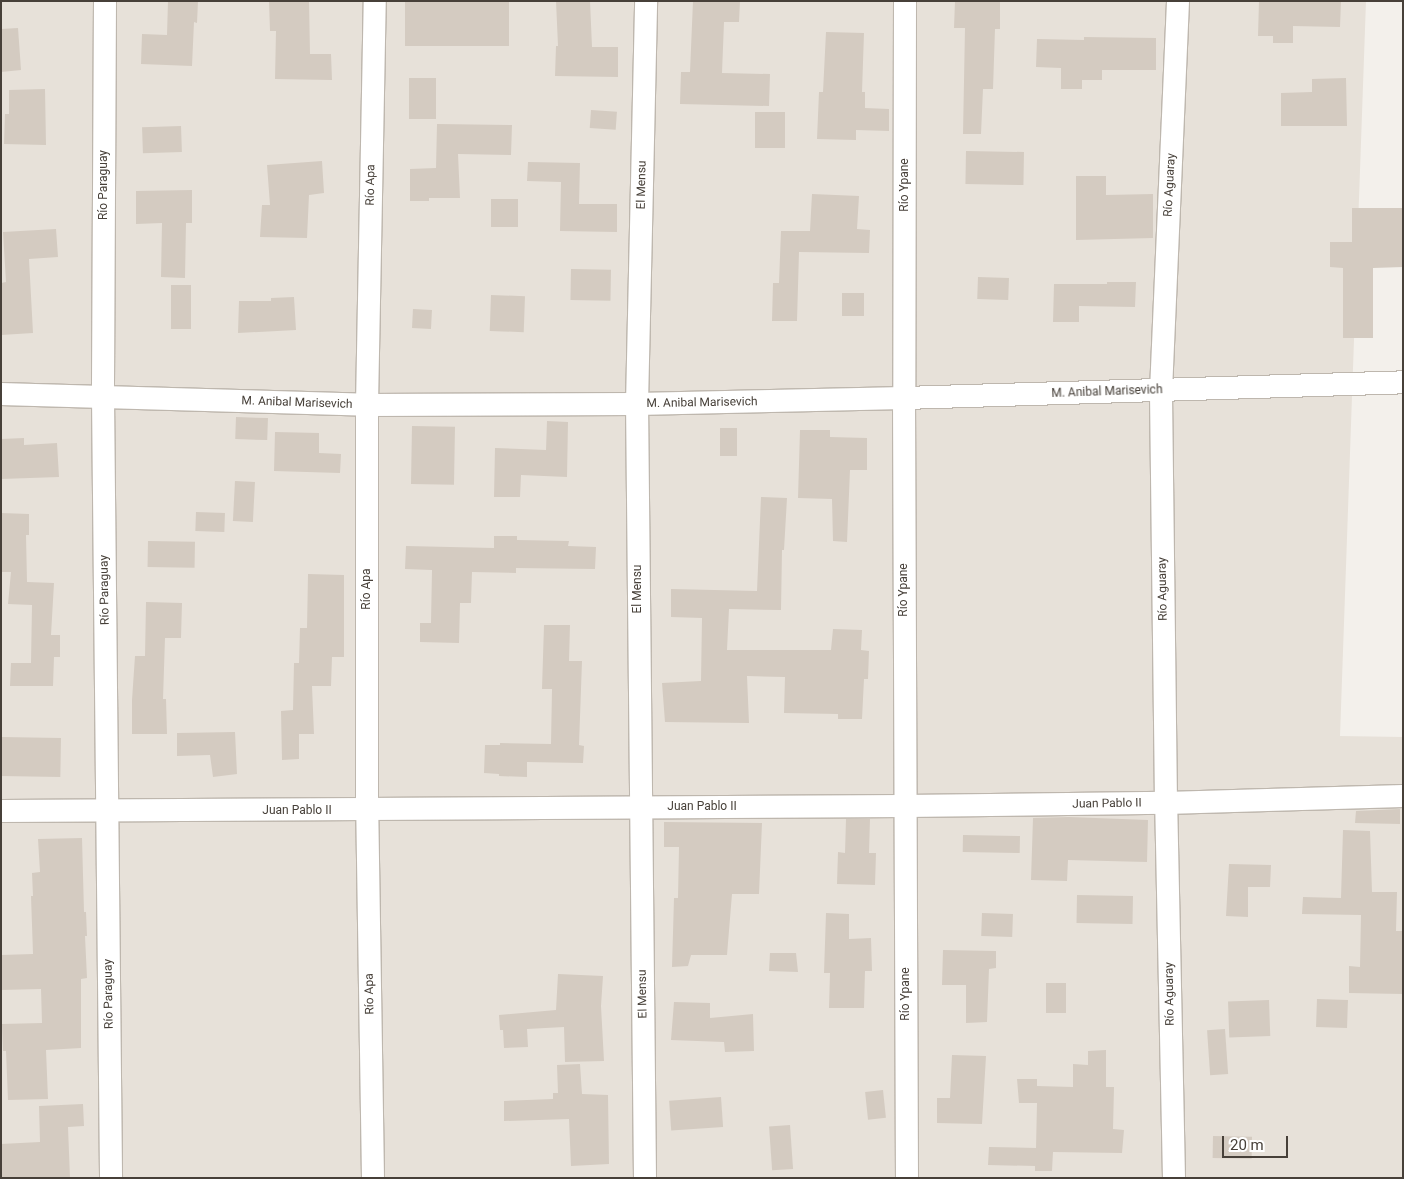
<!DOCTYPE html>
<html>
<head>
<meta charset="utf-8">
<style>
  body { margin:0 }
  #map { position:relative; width:1404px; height:1179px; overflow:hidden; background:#f3f0eb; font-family:Roboto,sans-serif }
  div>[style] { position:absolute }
  .residential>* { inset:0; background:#e7e1d9 }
  .building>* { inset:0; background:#d4cbc1; transform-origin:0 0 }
  .roads { filter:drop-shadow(1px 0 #beb7ae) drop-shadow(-1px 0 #beb7ae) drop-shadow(0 1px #beb7ae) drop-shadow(0 -1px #beb7ae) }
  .minor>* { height:22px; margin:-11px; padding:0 11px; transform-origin:11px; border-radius:11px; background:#fff }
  span { translate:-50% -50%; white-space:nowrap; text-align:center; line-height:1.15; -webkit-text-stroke:4px #fff; paint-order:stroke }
  .street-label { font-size:12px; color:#474039 }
  .frame { position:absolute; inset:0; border:2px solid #474039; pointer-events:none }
  .scale { position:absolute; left:1222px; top:1136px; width:66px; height:22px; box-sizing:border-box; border:2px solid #474039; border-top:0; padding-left:6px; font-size:15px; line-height:18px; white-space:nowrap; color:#474039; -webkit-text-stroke:4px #fff; paint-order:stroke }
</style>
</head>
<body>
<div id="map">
  <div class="residential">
    <i style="clip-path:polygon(1px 1px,1366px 1px,1340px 736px,1403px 737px,1403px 1178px,1px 1178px)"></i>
  </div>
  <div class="building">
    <i style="clip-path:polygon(168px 1px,198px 1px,197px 23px,194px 22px,192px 66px,141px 64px,142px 34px,167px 35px)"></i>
    <i style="clip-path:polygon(269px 1px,309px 1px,310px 54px,331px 54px,332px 80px,275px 79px,276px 31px,270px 31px)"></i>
    <i style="left:405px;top:1px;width:104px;height:45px"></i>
    <i style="clip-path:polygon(556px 1px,590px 1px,592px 47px,618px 47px,618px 77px,555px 76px,556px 46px,558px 46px)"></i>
    <i style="clip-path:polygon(693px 1px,740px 1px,739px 22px,724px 22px,722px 73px,770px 74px,769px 106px,680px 104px,681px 72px,690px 72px)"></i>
    <i style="clip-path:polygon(955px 1px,1000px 1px,1000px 29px,995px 29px,993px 89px,983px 89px,981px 134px,963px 134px,965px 28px,954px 28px)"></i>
    <i style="clip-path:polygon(1259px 1px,1341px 1px,1340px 27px,1293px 26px,1293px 43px,1273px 43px,1273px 36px,1258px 36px)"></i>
    <i style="clip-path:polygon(18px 28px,21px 70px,1px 72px,1px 29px)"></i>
    <i style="clip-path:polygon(826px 32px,864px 33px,862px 92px,865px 92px,865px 108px,889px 109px,889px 131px,856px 130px,856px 140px,817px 139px,819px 92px,823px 92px)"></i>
    <i style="clip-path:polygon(1084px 37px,1156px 38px,1156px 70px,1102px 70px,1102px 80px,1082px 80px,1082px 89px,1061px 89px,1061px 68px,1036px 67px,1037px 39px,1084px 40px)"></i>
    <i style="left:409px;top:78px;width:27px;height:41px"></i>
    <i style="clip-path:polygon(1346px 78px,1347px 126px,1281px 126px,1281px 93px,1312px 92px,1312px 79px)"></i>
    <i style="clip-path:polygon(45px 89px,46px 145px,4px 144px,5px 114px,9px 114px,9px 90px)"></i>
    <i style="left:591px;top:110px;width:26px;height:18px;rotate:4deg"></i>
    <i style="left:755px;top:112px;width:30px;height:36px"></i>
    <i style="clip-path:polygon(437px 124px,512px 125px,511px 155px,458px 154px,460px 198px,429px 198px,429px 201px,410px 201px,410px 169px,436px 168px)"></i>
    <i style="left:181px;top:126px;width:26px;height:39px;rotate:88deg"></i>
    <i style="left:966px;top:151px;width:58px;height:33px;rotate:1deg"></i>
    <i style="clip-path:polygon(322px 161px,324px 193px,309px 195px,307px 238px,260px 237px,262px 205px,270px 205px,267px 165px)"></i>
    <i style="clip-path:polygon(528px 162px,580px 163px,579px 204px,617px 204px,617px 232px,560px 231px,561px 182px,527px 181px)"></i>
    <i style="clip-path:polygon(1076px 176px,1106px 176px,1106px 195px,1153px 194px,1153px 238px,1076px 240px)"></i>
    <i style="clip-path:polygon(192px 190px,192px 223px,186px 223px,185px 278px,161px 277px,162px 223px,136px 224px,136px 191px)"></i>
    <i style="clip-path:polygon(812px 194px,859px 196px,857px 229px,870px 230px,869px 253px,799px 252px,797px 321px,772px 321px,773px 283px,779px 283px,781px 231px,810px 231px)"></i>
    <i style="left:491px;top:199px;width:27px;height:28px"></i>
    <i style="clip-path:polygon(1352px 208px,1403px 208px,1403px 267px,1373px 268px,1373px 338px,1343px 338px,1343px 268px,1330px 267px,1330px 242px,1352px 242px)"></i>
    <i style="clip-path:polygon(56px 229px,58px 257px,29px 259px,33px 333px,1px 335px,1px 283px,6px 282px,3px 232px)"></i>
    <i style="left:571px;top:269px;width:40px;height:31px;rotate:1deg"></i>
    <i style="left:978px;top:277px;width:31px;height:22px;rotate:2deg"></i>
    <i style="clip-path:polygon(1107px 282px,1136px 282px,1135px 307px,1079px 306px,1079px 322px,1053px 322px,1054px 284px,1107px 284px)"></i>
    <i style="left:171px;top:285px;width:20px;height:44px"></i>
    <i style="left:842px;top:293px;width:22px;height:23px"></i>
    <i style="left:491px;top:295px;width:34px;height:36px;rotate:2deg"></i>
    <i style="clip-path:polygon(294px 297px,296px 330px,238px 333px,239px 301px,271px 301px,271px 298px)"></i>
    <i style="left:413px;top:309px;width:19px;height:19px;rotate:3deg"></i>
    <i style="left:236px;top:417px;width:32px;height:22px;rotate:2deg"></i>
    <i style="clip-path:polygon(547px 421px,568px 422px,567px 477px,521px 475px,520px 497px,494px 497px,495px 448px,546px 450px)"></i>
    <i style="left:412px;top:426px;width:43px;height:58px;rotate:1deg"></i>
    <i style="left:720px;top:428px;width:17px;height:28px"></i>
    <i style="clip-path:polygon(800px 430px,830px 430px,830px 437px,867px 438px,867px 470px,850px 470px,847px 542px,833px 541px,832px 499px,798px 498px)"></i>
    <i style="clip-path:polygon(275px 432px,319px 433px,319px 453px,341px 454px,340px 473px,274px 471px)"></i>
    <i style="clip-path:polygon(24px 438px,24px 445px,57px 443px,59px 477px,1px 479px,1px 439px)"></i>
    <i style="left:235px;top:481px;width:20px;height:40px;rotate:3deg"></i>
    <i style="clip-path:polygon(761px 497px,787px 498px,784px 550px,782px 550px,781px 610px,729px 609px,727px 650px,831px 650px,833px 629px,862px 630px,861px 650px,869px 651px,868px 679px,864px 679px,862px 719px,838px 719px,838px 714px,784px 713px,785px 677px,747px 676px,749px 723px,665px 722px,662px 683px,701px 681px,702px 618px,671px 617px,671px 589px,757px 591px)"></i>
    <i style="left:196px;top:512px;width:29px;height:19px;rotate:2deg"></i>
    <i style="clip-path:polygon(1px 513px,29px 514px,29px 535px,26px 535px,27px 582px,54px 583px,51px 635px,60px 635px,60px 657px,54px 657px,53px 686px,10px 686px,11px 663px,31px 663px,32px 605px,8px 604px,11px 572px,1px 572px)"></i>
    <i style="clip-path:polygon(494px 536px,517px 536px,517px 540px,569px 541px,568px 546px,596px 547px,595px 569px,516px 568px,516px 573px,472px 572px,471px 603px,460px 603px,459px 643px,420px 642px,420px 623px,431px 623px,432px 570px,405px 569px,406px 546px,494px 548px)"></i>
    <i style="left:148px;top:541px;width:47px;height:26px;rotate:1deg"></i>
    <i style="clip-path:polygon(308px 574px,344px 575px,344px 657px,332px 657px,331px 686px,312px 686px,314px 734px,299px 734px,299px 759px,282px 760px,281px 711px,293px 710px,294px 663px,299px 663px,300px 628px,307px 628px)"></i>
    <i style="clip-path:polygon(146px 602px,182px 603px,181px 638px,165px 638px,163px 699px,166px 699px,167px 734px,132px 734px,132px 700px,135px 656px,145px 656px)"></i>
    <i style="clip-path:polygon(544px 625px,570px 625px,569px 661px,582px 661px,579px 745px,584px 746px,583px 763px,527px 762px,527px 777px,499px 776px,499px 774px,484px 773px,485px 745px,500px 745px,500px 743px,551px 744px,552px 689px,542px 689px)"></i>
    <i style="clip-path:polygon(235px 732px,237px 774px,213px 777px,210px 755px,177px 756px,177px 733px)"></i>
    <i style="left:2px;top:737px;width:59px;height:39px;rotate:1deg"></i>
    <i style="clip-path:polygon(1400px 809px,1400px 824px,1355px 823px,1356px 811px)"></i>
    <i style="clip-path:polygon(1069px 817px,1148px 820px,1147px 862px,1068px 860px,1067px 881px,1031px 880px,1033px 818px)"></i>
    <i style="clip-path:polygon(846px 819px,870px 819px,869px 853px,876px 853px,875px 885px,837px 884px,838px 852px,845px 853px)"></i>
    <i style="clip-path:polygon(664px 822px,762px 823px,759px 894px,732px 894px,727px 955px,691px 955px,688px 966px,672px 967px,674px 898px,678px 898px,679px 847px,664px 847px)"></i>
    <i style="clip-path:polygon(1343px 830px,1370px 831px,1372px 892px,1397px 892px,1396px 931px,1402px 931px,1403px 994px,1349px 993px,1349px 966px,1360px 967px,1361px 915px,1302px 914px,1303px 897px,1341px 898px)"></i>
    <i style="left:963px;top:835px;width:57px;height:17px;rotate:1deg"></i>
    <i style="clip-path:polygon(82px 838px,84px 912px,86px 912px,87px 936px,85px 936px,87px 978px,81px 979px,81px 1048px,46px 1050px,48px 1099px,8px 1100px,6px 1051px,3px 1051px,2px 1024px,42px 1023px,41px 989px,1px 990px,1px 955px,33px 954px,31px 896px,33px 896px,32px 873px,40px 872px,38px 839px)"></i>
    <i style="clip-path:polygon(1229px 864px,1271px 865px,1270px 887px,1248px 887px,1248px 917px,1226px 916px)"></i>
    <i style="left:1077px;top:895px;width:56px;height:28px;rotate:1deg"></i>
    <i style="clip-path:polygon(826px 913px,849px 914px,849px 939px,871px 938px,872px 971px,865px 971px,864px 1008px,829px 1008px,830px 973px,824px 973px)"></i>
    <i style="left:982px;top:913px;width:31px;height:23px;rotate:2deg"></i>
    <i style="clip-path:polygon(943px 950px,996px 951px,996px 968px,989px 969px,987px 1022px,966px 1023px,966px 985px,942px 985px)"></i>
    <i style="clip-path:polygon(770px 953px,796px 953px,798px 972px,769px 971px)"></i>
    <i style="clip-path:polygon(558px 974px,603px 976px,601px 1006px,604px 1061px,565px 1062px,564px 1027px,527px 1029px,528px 1047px,504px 1048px,503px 1030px,500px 1030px,499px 1015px,556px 1010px)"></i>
    <i style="left:1046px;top:983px;width:20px;height:30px"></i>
    <i style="left:1317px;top:999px;width:31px;height:28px;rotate:2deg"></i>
    <i style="left:1269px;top:1000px;width:36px;height:41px;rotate:88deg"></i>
    <i style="clip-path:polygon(674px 1002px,710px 1003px,710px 1018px,753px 1014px,754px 1051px,725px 1052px,724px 1042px,671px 1040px)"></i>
    <i style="left:1225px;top:1029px;width:45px;height:18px;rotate:86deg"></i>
    <i style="clip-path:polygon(1106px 1050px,1106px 1087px,1114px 1087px,1113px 1129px,1124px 1130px,1122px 1153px,1053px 1152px,1052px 1171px,1035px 1171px,1035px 1166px,988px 1165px,989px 1147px,1036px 1148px,1037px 1103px,1019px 1103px,1017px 1079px,1037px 1079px,1037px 1086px,1073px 1087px,1073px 1064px,1088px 1065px,1088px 1051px)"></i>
    <i style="clip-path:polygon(952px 1055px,986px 1056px,982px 1124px,937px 1123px,937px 1098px,950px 1098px)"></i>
    <i style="clip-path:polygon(580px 1064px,582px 1094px,608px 1095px,609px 1164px,571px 1166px,569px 1119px,504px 1121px,504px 1101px,553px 1099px,553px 1093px,558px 1093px,557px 1065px)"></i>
    <i style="left:883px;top:1090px;width:28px;height:18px;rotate:84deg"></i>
    <i style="left:721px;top:1097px;width:30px;height:52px;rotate:86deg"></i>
    <i style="clip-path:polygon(83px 1104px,84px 1126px,68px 1127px,70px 1178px,1px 1178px,1px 1144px,40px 1142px,39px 1106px)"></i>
    <i style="left:790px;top:1125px;width:44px;height:21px;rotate:86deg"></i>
    <i style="left:1213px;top:1136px;width:39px;height:22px;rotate:1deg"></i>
  </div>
  <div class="roads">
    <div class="minor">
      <i style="left:105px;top:1px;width:396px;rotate:90.3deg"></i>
      <i style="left:103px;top:397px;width:781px;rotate:89.41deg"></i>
      <i style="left:905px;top:1px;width:397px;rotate:90.1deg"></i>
      <i style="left:904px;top:398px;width:780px;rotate:89.78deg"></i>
      <i style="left:1px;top:394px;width:366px;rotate:1.7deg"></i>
      <i style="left:367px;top:405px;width:270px;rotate:-0.2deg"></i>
      <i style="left:637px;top:404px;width:267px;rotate:-1.3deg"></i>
      <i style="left:904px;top:398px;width:499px;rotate:-1.8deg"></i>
      <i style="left:1px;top:811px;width:904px;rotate:-0.32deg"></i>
      <i style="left:905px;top:806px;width:261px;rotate:-0.7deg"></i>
      <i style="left:1166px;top:803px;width:237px;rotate:-1.7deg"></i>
      <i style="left:373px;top:1178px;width:367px;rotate:-90.9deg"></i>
      <i style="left:367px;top:811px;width:406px;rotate:-90deg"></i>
      <i style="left:367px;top:405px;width:404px;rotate:-88.9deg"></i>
      <i style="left:645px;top:1178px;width:774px;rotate:-90.59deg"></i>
      <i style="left:637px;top:404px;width:403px;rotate:-88.7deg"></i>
      <i style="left:1174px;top:1178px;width:375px;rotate:-91.2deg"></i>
      <i style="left:1166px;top:803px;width:412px;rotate:-90.7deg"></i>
      <i style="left:1161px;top:391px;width:390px;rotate:-87.5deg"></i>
    </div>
  </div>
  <div class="street-label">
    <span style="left:104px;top:185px;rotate:-90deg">Río Paraguay</span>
    <span style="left:371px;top:185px;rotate:-89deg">Río Apa</span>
    <span style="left:642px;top:185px;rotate:-89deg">El Mensu</span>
    <span style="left:905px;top:185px;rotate:-90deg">Río Ypane</span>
    <span style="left:1170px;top:185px;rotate:-87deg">Río Aguaray</span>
    <span style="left:1107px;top:392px;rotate:-2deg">M. Anibal Marisevich</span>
    <span style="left:297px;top:403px;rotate:2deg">M. Anibal Marisevich</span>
    <span style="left:702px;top:403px;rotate:-1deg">M. Anibal Marisevich</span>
    <span style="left:367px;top:589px;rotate:-90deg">Río Apa</span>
    <span style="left:638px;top:589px;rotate:-90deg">El Mensu</span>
    <span style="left:1163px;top:589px;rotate:-91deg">Río Aguaray</span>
    <span style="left:105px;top:590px;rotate:-91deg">Río Paraguay</span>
    <span style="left:904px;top:590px;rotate:-90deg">Río Ypane</span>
    <span style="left:1107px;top:804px;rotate:-1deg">Juan Pablo II</span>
    <span style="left:702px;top:807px">Juan Pablo II</span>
    <span style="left:297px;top:811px">Juan Pablo II</span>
    <span style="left:109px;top:994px;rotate:-91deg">Río Paraguay</span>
    <span style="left:370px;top:994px;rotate:-91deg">Río Apa</span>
    <span style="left:643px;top:994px;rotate:-91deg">El Mensu</span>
    <span style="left:906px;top:994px;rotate:-90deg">Río Ypane</span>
    <span style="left:1170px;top:994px;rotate:-91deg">Río Aguaray</span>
  </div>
  <div class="frame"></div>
  <div class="scale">20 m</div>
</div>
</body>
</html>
